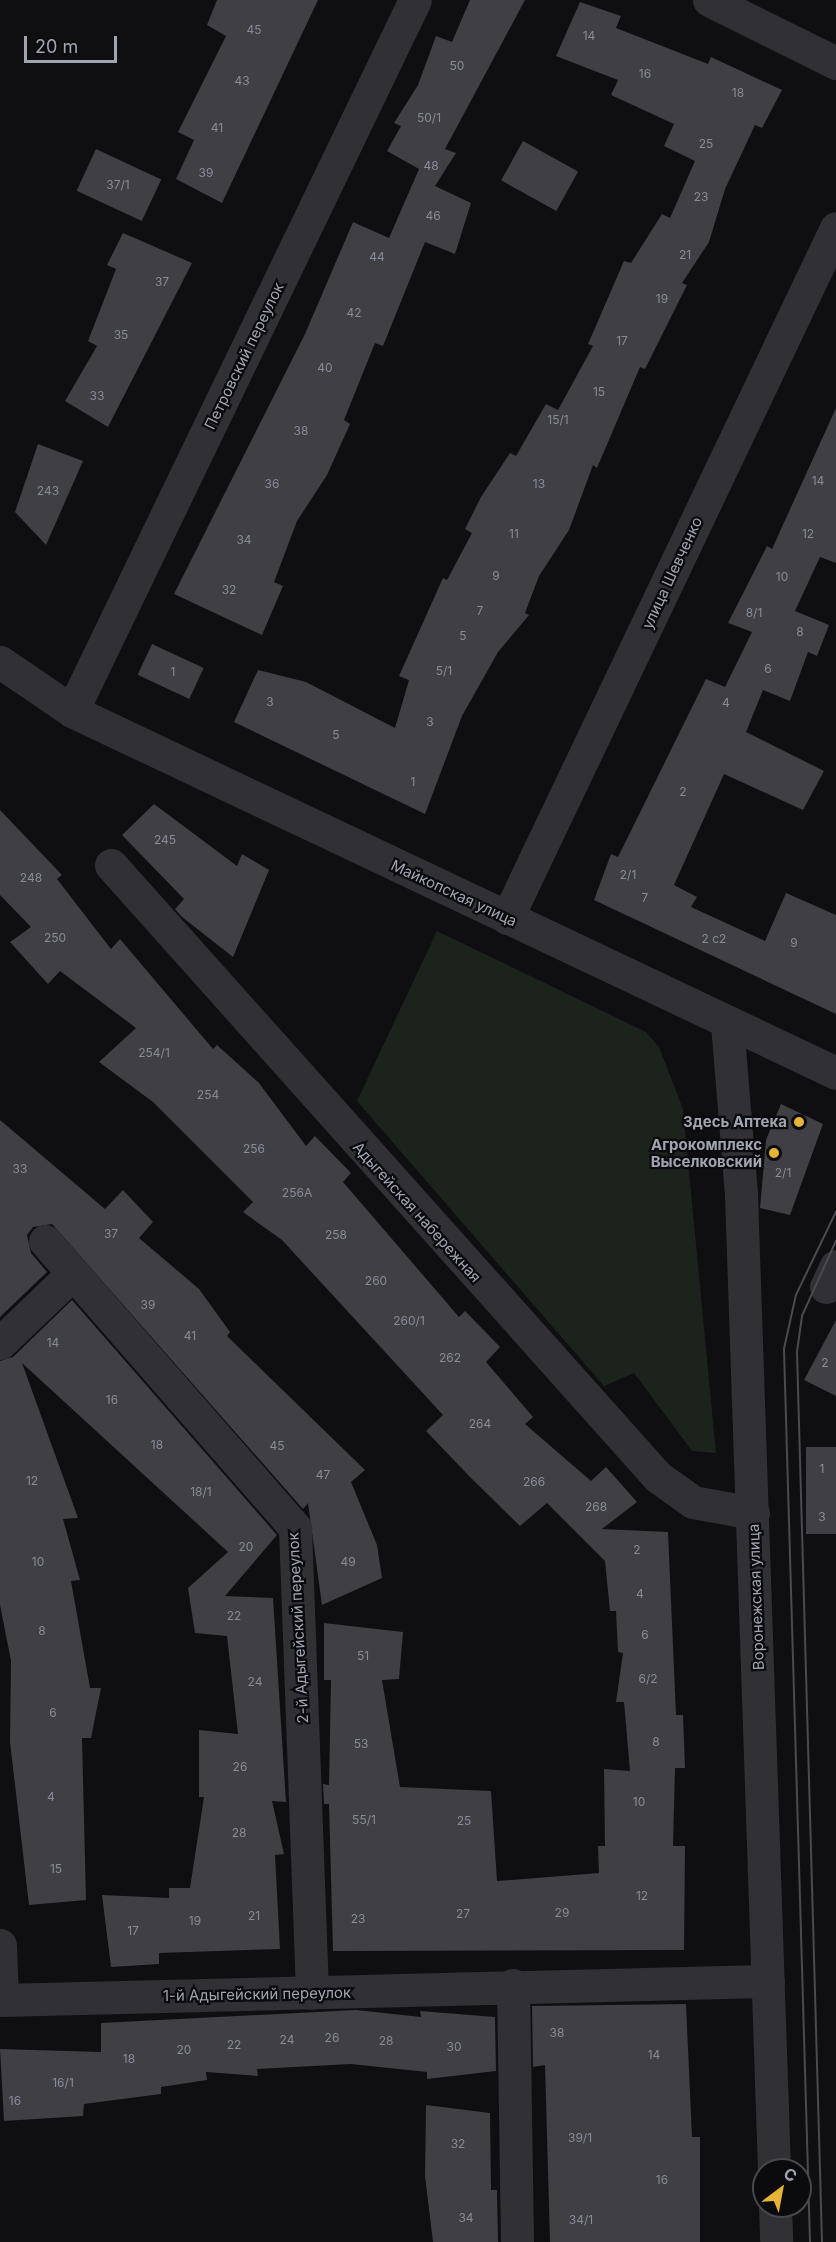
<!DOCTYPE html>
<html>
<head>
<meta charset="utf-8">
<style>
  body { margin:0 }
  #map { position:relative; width:836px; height:2242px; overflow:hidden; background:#0f0f11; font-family:Inter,sans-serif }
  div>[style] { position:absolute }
  .green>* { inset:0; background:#1c231d }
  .building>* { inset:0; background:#3f3f44; transform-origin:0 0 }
  .minor>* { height:33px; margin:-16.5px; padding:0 16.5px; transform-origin:16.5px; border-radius:16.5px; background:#313135 }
  .tram>* { height:1.5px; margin:-0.75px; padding:0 0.75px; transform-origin:0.75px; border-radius:0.75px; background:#4a4b50 }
  .dots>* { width:16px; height:16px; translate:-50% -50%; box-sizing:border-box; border:3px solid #0b0a0c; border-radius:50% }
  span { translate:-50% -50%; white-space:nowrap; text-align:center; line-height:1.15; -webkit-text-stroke:4.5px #0b0a0c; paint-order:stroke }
  .number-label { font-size:12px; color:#888c96 }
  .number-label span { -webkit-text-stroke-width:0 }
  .street-label { font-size:15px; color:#a1a5b1 }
  .poi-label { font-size:15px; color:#a1a5b1; font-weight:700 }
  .right { translate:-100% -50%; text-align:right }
  .north { position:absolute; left:752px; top:2158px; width:60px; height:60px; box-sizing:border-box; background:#0b0a0c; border:2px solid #47484e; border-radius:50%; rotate:32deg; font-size:16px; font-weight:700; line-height:24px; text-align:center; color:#a1a5b1 }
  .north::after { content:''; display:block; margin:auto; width:21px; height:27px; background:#e5b533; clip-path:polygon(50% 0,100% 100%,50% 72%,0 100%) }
  .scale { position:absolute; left:24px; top:36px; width:93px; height:27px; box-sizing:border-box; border:3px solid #a1a5b1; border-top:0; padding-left:8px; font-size:18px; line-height:21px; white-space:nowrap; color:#a1a5b1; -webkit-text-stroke:4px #0b0a0c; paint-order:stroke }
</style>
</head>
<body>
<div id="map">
  <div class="green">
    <i style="clip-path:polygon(437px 931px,646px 1032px,659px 1047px,683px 1109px,716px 1453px,692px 1451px,634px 1373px,604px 1386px,357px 1101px)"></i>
  </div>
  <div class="building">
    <i style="clip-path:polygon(217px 0,318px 0,222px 203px,176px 179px,194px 140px,178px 132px,226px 36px,207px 25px)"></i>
    <i style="clip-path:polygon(470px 0,525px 0,445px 149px,456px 153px,435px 186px,471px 203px,455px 254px,425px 242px,383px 346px,375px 343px,344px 420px,350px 424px,327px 475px,297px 521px,274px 582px,283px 586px,262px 635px,174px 594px,305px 334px,353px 222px,389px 238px,419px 169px,387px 151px,401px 126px,394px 123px,418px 85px,436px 36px,452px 42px)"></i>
    <i style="clip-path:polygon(580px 2px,621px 16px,616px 28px,708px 64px,711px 57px,782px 90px,762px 128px,755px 125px,725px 189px,709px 242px,682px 283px,687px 285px,645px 369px,640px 367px,597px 468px,593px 465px,569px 530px,539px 576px,525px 613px,529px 615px,498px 652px,462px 716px,425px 814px,234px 722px,258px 670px,306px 682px,395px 728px,409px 680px,399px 676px,443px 578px,447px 580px,472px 533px,465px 529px,481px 497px,510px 453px,516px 456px,546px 404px,558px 410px,593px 346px,588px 344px,624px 261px,631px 263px,662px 214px,670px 218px,695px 161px,664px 146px,674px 124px,611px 95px,618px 80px,556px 56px)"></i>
    <i style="left:523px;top:141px;width:63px;height:45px;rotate:29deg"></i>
    <i style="left:96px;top:149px;width:72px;height:46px;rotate:25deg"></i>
    <i style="clip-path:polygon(123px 233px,192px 263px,108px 427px,65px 401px,97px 346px,88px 341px,116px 269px,107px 265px)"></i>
    <i style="clip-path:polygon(836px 408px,836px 563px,820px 557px,795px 611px,829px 625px,817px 656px,808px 652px,790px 701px,763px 690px,746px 732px,824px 771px,803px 810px,724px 774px,674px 885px,697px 897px,691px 907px,765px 941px,786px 893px,836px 915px,836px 1014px,594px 900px,611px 854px,618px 857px,706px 679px,725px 687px,752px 632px,728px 623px,767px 546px,772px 549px)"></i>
    <i style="clip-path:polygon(38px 444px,83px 461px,46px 545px,15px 512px)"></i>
    <i style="left:152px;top:644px;width:57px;height:34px;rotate:25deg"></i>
    <i style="clip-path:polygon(154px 804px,237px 866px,242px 854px,269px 870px,233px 957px,182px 917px,175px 909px,184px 899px,122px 835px)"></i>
    <i style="clip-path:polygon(0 810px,62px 875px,57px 879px,111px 949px,120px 939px,213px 1049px,217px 1045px,259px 1083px,306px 1146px,315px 1136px,351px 1173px,343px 1182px,459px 1317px,465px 1311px,500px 1347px,486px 1362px,533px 1417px,525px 1424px,591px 1481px,606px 1467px,637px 1502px,602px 1529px,668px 1532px,676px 1715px,683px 1715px,685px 1768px,675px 1768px,673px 1846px,685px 1846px,684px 1950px,333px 1951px,329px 1804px,324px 1804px,323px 1784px,329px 1785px,331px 1680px,324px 1680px,324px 1623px,403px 1632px,399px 1679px,382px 1680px,400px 1787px,491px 1791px,497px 1881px,599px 1873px,598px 1846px,605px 1846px,604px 1769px,630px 1771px,624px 1702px,616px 1702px,623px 1653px,618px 1652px,616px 1611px,610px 1611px,605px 1561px,547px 1503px,520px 1526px,470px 1477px,426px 1431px,443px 1415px,282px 1240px,243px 1212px,253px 1202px,153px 1102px,99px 1062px,136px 1028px,60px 971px,48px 984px,10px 942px,31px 927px,0 895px)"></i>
    <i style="clip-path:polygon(781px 1104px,823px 1124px,790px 1215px,760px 1208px,766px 1140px)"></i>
    <i style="clip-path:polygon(0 1120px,105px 1209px,123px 1190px,153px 1222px,139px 1238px,199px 1289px,230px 1332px,227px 1336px,365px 1470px,351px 1482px,377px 1545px,382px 1578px,322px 1605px,308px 1503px,303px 1509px,52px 1224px,33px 1227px,27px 1235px,31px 1253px,47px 1272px,0 1317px)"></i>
    <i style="clip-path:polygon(72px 1300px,277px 1535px,225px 1596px,273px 1598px,286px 1802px,272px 1801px,284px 1854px,275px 1855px,280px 1949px,159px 1953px,159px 1964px,111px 1967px,102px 1895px,169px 1898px,169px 1888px,190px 1888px,204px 1797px,199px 1797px,199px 1730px,238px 1734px,227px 1636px,195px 1633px,188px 1588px,228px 1552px,22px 1363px,78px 1518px,63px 1519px,80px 1580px,71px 1581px,90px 1688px,101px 1688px,91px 1738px,82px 1738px,86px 1900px,29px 1905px,10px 1742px,11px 1661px,0 1605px,0 1361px,13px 1357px)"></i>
    <i style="clip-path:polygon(836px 1320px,836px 1396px,804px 1380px)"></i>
    <i style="left:836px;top:1447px;width:87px;height:30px;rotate:90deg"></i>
    <i style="clip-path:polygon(686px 2004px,692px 2137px,700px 2137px,700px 2242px,550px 2242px,545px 2065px,533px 2067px,532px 2006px)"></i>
    <i style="clip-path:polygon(356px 2010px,421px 2017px,420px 2011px,495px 2017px,496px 2071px,427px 2079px,427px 2072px,351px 2064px,257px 2069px,258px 2076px,206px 2072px,207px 2080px,161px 2087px,161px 2094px,84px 2104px,83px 2116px,4px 2121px,0 2049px,101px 2052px,101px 2023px)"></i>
    <i style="clip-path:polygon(426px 2105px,490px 2113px,491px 2190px,497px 2190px,498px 2242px,433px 2242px,425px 2176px)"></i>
  </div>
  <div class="minor">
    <i style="left:709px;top:0;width:142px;rotate:26.4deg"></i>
    <i style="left:0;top:662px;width:87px;rotate:34.2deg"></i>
    <i style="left:72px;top:711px;width:845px;rotate:25.35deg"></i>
    <i style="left:72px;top:711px;width:789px;rotate:-64.25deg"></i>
    <i style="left:111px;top:865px;width:821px;rotate:48.21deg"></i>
    <i style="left:658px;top:1477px;width:43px;rotate:35.5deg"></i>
    <i style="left:693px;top:1502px;width:61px;rotate:10.4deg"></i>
    <i style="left:507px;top:918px;width:764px;rotate:-64.51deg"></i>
    <i style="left:727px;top:1024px;width:172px;rotate:85.3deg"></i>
    <i style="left:741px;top:1195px;width:976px;rotate:88.06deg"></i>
    <i style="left:45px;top:1241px;width:381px;rotate:48.9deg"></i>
    <i style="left:295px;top:1528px;width:465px;rotate:87.9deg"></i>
    <i style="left:826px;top:1287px;width:23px;rotate:-65deg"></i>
    <i style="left:0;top:1343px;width:97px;rotate:-43.7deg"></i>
    <i style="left:0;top:1945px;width:55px;rotate:87.9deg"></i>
    <i style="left:513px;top:1985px;width:257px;rotate:89.1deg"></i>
    <i style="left:0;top:2000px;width:768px;rotate:-1.42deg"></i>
    <i style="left:775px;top:2206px;width:36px;rotate:88deg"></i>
  </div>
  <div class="tram">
    <i style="left:810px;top:2242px;width:893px;rotate:-91.67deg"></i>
    <i style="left:784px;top:1349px;width:55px;rotate:-77.5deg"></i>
    <i style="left:796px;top:1295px;width:92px;rotate:-64.3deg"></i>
    <i style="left:822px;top:2242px;width:890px;rotate:-91.61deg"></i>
    <i style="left:797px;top:1352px;width:36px;rotate:-82deg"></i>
    <i style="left:802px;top:1316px;width:82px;rotate:-65.6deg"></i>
  </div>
  <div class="dots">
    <i style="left:799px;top:1122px;background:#e5b533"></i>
    <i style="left:774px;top:1153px;background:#e5b533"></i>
  </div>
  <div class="number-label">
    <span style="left:254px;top:30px">45</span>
    <span style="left:589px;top:36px">14</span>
    <span style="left:457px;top:66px">50</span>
    <span style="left:645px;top:74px">16</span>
    <span style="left:242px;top:81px">43</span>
    <span style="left:738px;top:93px">18</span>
    <span style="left:429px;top:118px">50/1</span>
    <span style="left:217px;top:128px">41</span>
    <span style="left:706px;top:144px">25</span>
    <span style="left:431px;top:166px">48</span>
    <span style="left:206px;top:173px">39</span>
    <span style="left:118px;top:185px">37/1</span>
    <span style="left:701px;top:197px">23</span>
    <span style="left:433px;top:216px">46</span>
    <span style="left:685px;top:255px">21</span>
    <span style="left:377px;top:257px">44</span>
    <span style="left:162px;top:282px">37</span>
    <span style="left:662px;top:299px">19</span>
    <span style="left:354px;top:313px">42</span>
    <span style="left:121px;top:335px">35</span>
    <span style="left:622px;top:341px">17</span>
    <span style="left:325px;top:368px">40</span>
    <span style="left:599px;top:392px">15</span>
    <span style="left:97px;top:396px">33</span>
    <span style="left:558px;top:420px">15/1</span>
    <span style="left:301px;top:431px">38</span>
    <span style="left:818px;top:481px">14</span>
    <span style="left:272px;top:484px">36</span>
    <span style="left:539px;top:484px">13</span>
    <span style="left:48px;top:491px">243</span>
    <span style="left:514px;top:534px">11</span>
    <span style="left:808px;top:534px">12</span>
    <span style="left:244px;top:540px">34</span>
    <span style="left:496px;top:576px">9</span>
    <span style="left:782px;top:577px">10</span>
    <span style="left:229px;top:590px">32</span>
    <span style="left:480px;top:611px">7</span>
    <span style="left:754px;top:613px">8/1</span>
    <span style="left:800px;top:632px">8</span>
    <span style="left:463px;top:636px">5</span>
    <span style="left:768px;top:669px">6</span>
    <span style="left:444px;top:671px">5/1</span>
    <span style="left:173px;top:672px">1</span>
    <span style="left:270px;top:702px">3</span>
    <span style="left:726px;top:703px">4</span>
    <span style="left:430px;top:722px">3</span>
    <span style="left:336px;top:735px">5</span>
    <span style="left:413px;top:782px">1</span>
    <span style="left:683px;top:792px">2</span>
    <span style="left:165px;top:840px">245</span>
    <span style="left:628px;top:875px">2/1</span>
    <span style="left:31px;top:878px">248</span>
    <span style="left:645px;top:898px">7</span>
    <span style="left:55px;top:938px">250</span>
    <span style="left:714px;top:939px">2 с2</span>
    <span style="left:794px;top:943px">9</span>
    <span style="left:154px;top:1053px">254/1</span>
    <span style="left:208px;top:1095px">254</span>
    <span style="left:254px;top:1149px">256</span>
    <span style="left:20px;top:1169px">33</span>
    <span style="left:783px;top:1173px">2/1</span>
    <span style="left:297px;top:1193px">256А</span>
    <span style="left:111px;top:1234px">37</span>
    <span style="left:336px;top:1235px">258</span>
    <span style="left:376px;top:1281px">260</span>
    <span style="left:148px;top:1305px">39</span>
    <span style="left:409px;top:1321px">260/1</span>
    <span style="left:190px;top:1336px">41</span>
    <span style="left:53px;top:1343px">14</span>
    <span style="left:450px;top:1358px">262</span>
    <span style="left:825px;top:1363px">2</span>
    <span style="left:112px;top:1400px">16</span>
    <span style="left:480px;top:1424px">264</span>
    <span style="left:157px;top:1445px">18</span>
    <span style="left:277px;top:1446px">45</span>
    <span style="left:822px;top:1469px">1</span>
    <span style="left:323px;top:1475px">47</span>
    <span style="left:32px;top:1481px">12</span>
    <span style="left:534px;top:1482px">266</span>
    <span style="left:201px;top:1492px">18/1</span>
    <span style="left:596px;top:1507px">268</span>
    <span style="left:822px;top:1517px">3</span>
    <span style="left:246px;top:1547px">20</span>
    <span style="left:637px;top:1550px">2</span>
    <span style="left:38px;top:1562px">10</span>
    <span style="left:348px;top:1562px">49</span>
    <span style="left:640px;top:1594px">4</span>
    <span style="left:234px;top:1616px">22</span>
    <span style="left:42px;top:1631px">8</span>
    <span style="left:645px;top:1635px">6</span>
    <span style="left:363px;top:1656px">51</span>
    <span style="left:648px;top:1679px">6/2</span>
    <span style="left:255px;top:1682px">24</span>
    <span style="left:53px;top:1713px">6</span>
    <span style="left:656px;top:1742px">8</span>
    <span style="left:361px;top:1744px">53</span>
    <span style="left:240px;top:1767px">26</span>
    <span style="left:51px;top:1797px">4</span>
    <span style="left:639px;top:1802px">10</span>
    <span style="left:364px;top:1820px">55/1</span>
    <span style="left:464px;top:1821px">25</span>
    <span style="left:239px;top:1833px">28</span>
    <span style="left:56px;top:1869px">15</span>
    <span style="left:642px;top:1896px">12</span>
    <span style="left:562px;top:1913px">29</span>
    <span style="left:463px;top:1914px">27</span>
    <span style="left:254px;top:1916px">21</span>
    <span style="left:358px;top:1919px">23</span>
    <span style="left:195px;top:1921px">19</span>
    <span style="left:133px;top:1931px">17</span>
    <span style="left:557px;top:2033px">38</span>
    <span style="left:332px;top:2038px">26</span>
    <span style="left:287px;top:2040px">24</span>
    <span style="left:386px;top:2041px">28</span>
    <span style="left:234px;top:2045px">22</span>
    <span style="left:454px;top:2047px">30</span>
    <span style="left:184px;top:2050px">20</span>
    <span style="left:654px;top:2055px">14</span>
    <span style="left:129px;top:2059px">18</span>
    <span style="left:63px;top:2083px">16/1</span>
    <span style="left:15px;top:2101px">16</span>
    <span style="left:580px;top:2138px">39/1</span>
    <span style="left:458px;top:2144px">32</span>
    <span style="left:662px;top:2180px">16</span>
    <span style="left:466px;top:2218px">34</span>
    <span style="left:581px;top:2220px">34/1</span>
  </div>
  <div class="street-label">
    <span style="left:244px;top:356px;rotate:-64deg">Петровский переулок</span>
    <span style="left:672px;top:573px;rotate:-65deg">улица Шевченко</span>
    <span style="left:454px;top:893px;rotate:25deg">Майкопская улица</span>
    <span style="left:417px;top:1212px;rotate:48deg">Адыгейская набережная</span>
    <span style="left:756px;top:1597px;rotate:-92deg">Воронежская улица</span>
    <span style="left:298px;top:1628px;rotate:-93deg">2-й Адыгейский переулок</span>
    <span style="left:257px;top:1994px;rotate:-1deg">1-й Адыгейский переулок</span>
  </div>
  <div class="poi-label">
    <span class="right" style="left:787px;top:1122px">Здесь Аптека</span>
    <span class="right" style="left:762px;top:1153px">Агрокомплекс<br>Выселковский</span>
  </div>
  <div class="north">С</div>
  <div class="scale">20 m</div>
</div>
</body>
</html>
